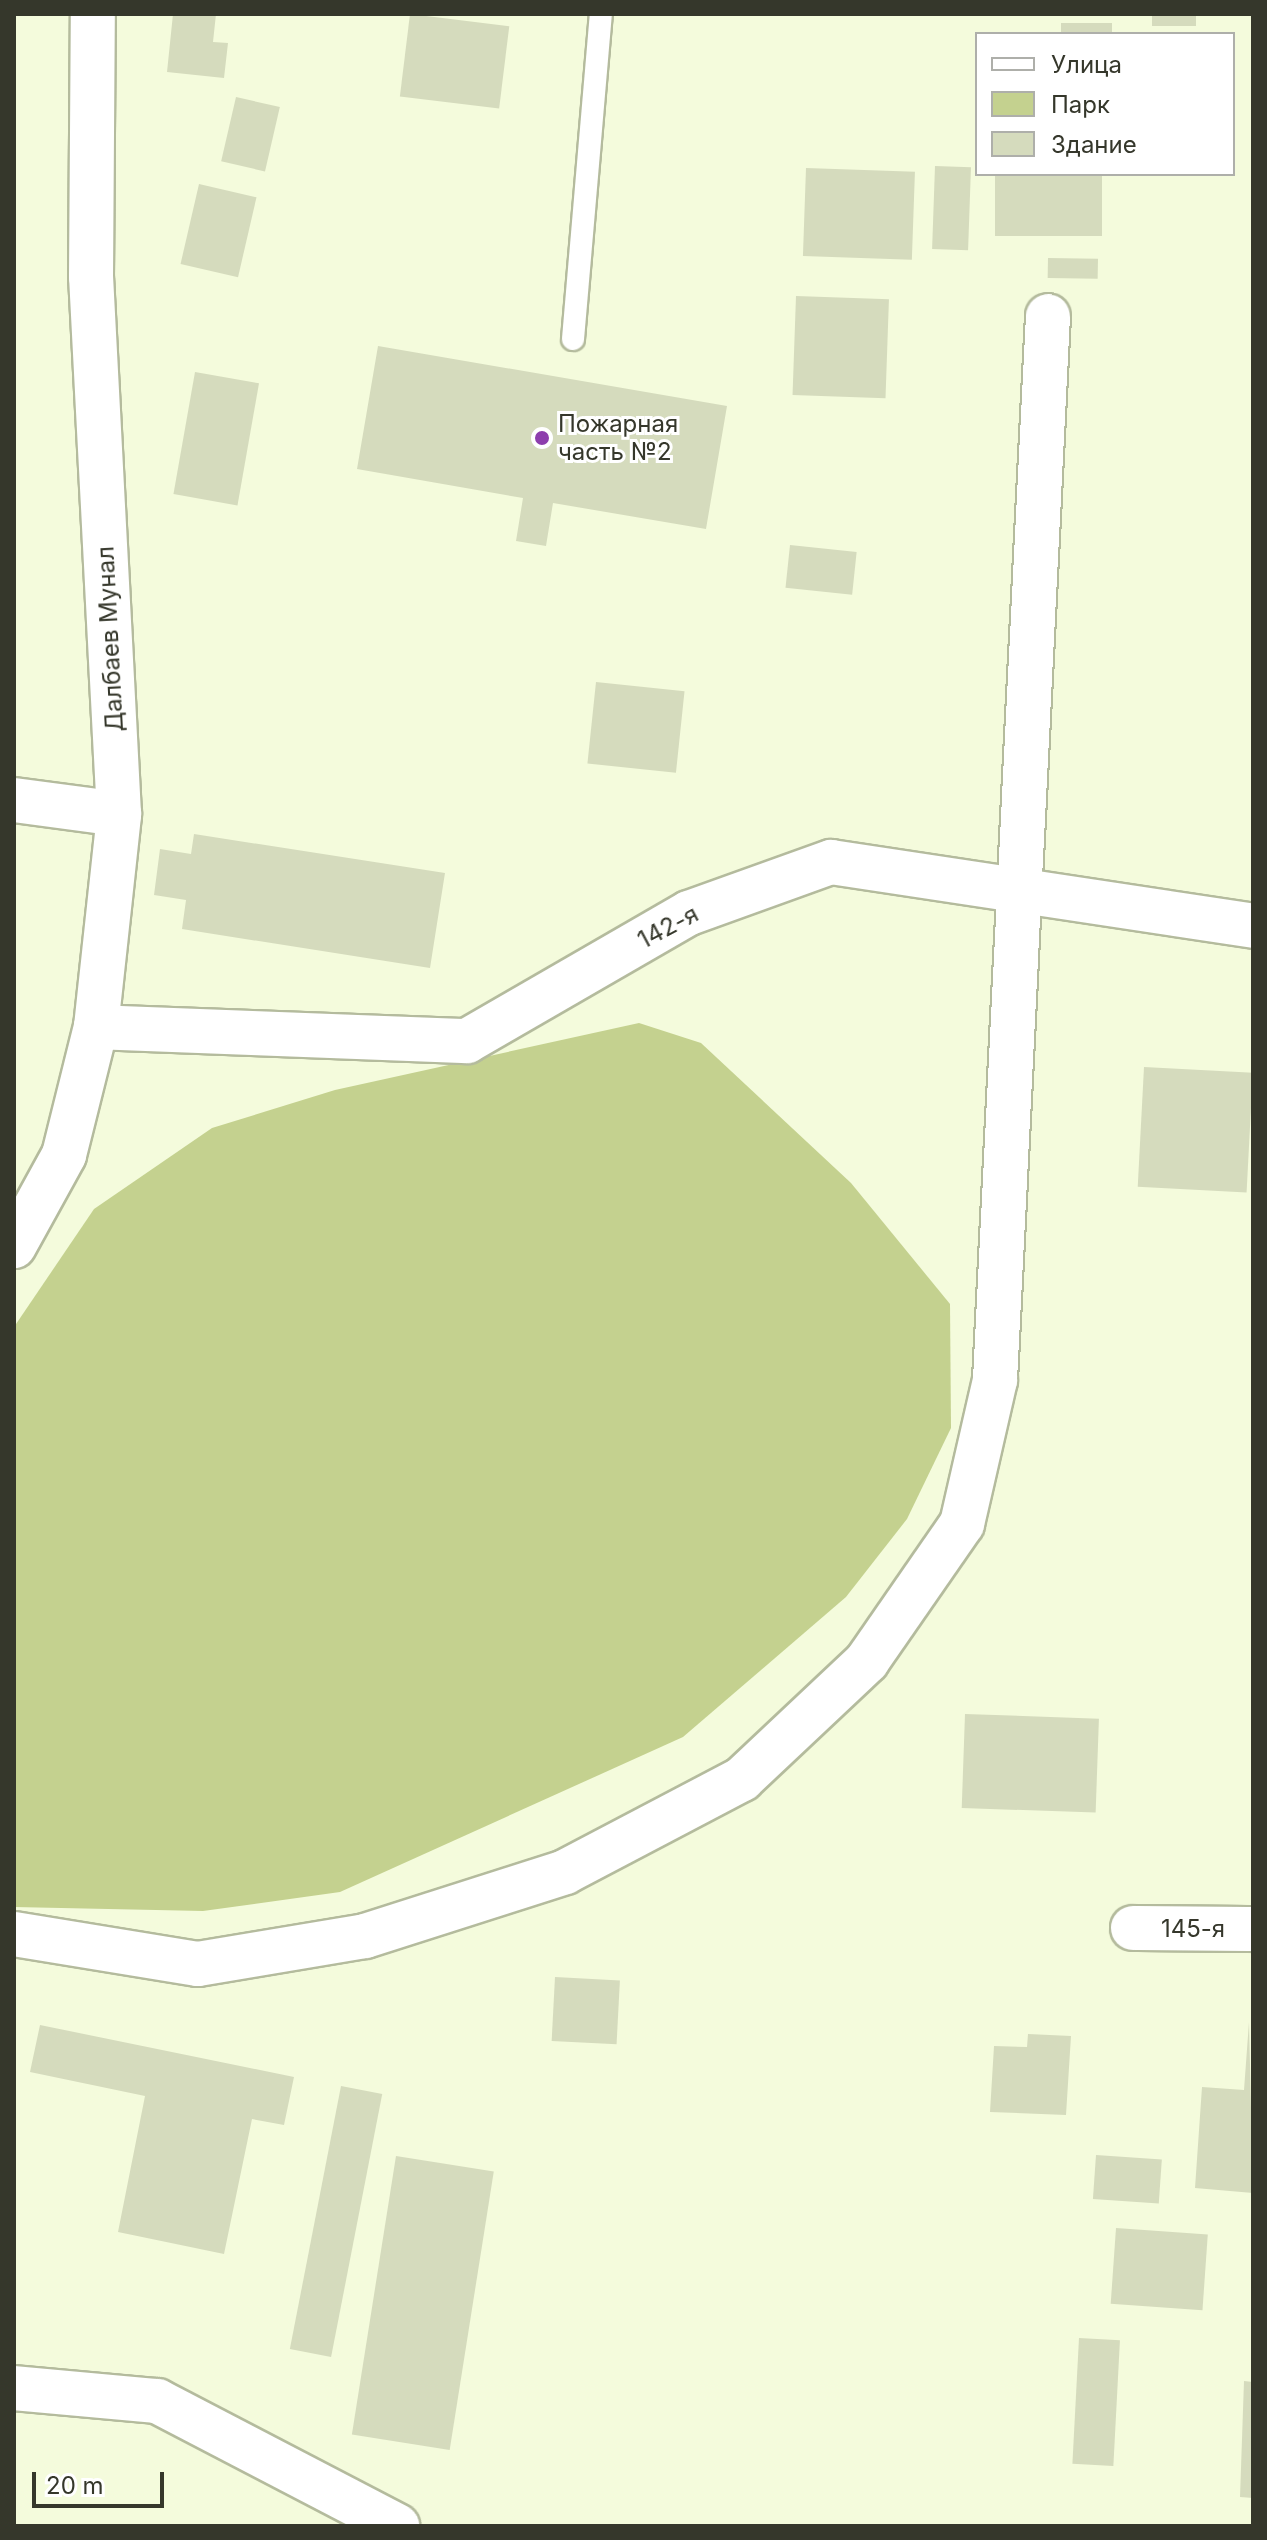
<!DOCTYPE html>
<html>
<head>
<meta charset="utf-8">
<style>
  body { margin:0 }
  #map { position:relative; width:1267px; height:2540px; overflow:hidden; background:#f4fbdc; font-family:Inter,sans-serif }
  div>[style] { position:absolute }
  .green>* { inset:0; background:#c4d18f }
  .building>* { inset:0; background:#d5dbbd; transform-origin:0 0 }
  .roads { filter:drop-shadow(2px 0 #b4bb9d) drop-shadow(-2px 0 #b4bb9d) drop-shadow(0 2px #b4bb9d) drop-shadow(0 -2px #b4bb9d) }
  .lane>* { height:22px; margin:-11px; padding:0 11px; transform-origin:11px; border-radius:11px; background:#fff }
  .street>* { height:44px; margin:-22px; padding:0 22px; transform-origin:22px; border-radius:22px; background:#fff }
  .dots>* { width:22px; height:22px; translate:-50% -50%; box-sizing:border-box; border:4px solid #fff; border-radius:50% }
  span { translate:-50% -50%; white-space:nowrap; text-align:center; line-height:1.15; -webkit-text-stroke:6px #fff; paint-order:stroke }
  .poi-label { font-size:24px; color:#35372b }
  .left { translate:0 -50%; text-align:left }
  .street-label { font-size:24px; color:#35372b }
  .frame { position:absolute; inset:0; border:16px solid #35372b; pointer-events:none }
  .legend { position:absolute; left:975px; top:32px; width:260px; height:144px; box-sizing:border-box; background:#fff; border:2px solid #aeafaa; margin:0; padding:10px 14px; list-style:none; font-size:24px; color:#35372b }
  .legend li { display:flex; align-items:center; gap:16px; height:40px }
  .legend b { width:40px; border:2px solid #aeafaa }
  .scale { position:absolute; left:32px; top:2472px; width:132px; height:36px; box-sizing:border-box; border:4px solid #35372b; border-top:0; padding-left:10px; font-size:24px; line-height:28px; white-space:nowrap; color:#35372b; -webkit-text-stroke:6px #fff; paint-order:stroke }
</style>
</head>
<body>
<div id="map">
  <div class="green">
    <i style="clip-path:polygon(639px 1023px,701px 1043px,851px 1183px,950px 1304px,951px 1428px,907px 1519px,846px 1597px,683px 1737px,340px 1892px,203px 1911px,14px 1907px,14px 1327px,94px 1209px,212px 1128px,335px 1090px)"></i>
  </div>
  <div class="building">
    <i style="clip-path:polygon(173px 14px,216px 14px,213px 42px,228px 43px,224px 78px,167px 72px)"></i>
    <i style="left:410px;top:14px;width:100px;height:83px;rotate:7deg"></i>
    <i style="left:1152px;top:14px;width:44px;height:12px"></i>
    <i style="left:1061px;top:23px;width:51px;height:11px"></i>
    <i style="left:236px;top:97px;width:45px;height:66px;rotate:13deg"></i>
    <i style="left:935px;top:166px;width:36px;height:83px;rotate:2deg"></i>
    <i style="left:806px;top:168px;width:109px;height:88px;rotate:2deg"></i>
    <i style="left:995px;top:174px;width:107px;height:62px"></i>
    <i style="left:199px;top:184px;width:59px;height:82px;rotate:13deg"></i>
    <i style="left:1048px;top:258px;width:50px;height:20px;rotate:1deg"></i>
    <i style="left:796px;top:296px;width:93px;height:99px;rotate:2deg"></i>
    <i style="clip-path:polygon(378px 346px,727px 406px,706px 529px,553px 503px,546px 546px,516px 541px,523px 498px,357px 469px)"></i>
    <i style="left:195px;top:372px;width:65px;height:124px;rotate:10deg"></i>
    <i style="left:790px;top:545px;width:67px;height:43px;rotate:6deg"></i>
    <i style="left:596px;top:682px;width:89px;height:82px;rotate:6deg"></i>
    <i style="clip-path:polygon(194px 834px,445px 873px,430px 968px,182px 929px,186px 900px,154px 895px,160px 849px,191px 854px)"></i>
    <i style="left:1144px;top:1067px;width:109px;height:120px;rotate:3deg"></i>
    <i style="left:965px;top:1714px;width:134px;height:94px;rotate:2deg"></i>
    <i style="left:555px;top:1977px;width:65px;height:64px;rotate:3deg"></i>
    <i style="clip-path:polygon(1249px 2022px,1253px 2193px,1195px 2188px,1202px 2087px,1244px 2090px)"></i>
    <i style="clip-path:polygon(40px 2025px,294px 2077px,284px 2125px,252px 2119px,224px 2254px,118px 2232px,145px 2096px,30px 2072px)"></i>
    <i style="clip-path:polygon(1028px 2034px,1071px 2036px,1066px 2115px,990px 2112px,994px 2046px,1027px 2047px)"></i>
    <i style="left:341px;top:2086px;width:42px;height:268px;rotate:11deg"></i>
    <i style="left:1096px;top:2155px;width:66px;height:44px;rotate:4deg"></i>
    <i style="left:396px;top:2156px;width:99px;height:282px;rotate:9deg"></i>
    <i style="left:1116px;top:2228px;width:92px;height:76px;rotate:4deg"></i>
    <i style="left:1079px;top:2338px;width:41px;height:126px;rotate:3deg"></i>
    <i style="clip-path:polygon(1244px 2381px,1253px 2382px,1253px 2498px,1240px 2497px)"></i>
  </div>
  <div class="roads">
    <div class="lane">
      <i style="left:573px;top:339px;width:326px;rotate:-85.1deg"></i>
    </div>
    <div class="street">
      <i style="left:14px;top:800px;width:106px;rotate:7.6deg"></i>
      <i style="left:96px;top:1027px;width:371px;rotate:2.2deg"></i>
      <i style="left:467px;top:1041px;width:256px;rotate:-30deg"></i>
      <i style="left:689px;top:913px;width:151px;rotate:-19.8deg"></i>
      <i style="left:831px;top:862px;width:427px;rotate:8.6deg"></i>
      <i style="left:14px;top:1246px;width:104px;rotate:-61.2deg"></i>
      <i style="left:64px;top:1155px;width:132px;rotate:-76deg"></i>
      <i style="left:96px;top:1027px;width:214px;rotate:-83.8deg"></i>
      <i style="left:119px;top:814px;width:538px;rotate:-92.98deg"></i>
      <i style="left:91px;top:277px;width:263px;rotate:-89.6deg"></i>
      <i style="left:1133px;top:1928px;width:120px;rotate:0.5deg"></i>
      <i style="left:14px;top:1934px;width:186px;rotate:9.3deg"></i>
      <i style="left:198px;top:1964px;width:169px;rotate:-9.5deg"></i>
      <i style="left:365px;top:1936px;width:210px;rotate:-17.7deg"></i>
      <i style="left:565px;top:1872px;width:200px;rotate:-27.7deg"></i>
      <i style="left:742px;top:1779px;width:172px;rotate:-43.3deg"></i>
      <i style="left:867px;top:1661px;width:167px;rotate:-55.3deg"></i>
      <i style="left:962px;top:1524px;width:148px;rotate:-77.1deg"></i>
      <i style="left:995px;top:1380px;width:1065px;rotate:-87.15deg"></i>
      <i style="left:14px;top:2388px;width:144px;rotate:5.2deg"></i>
      <i style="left:157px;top:2401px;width:271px;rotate:27.5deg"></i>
    </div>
  </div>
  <div class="dots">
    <i style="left:542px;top:438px;background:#8d3ead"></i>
  </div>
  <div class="poi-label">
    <span class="left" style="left:558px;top:438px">Пожарная<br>часть №2</span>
  </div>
  <div class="street-label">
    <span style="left:110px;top:639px;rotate:-93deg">Далбаев Мунал</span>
    <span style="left:668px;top:927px;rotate:-28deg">142-я</span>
    <span style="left:1193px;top:1929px">145-я</span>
  </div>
  <div class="frame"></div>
  <ul class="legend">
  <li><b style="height:10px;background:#fff"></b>Улица</li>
  <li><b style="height:22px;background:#c4d18f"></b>Парк</li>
  <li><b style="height:22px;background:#d5dbbd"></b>Здание</li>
  </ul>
  <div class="scale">20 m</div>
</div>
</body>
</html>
